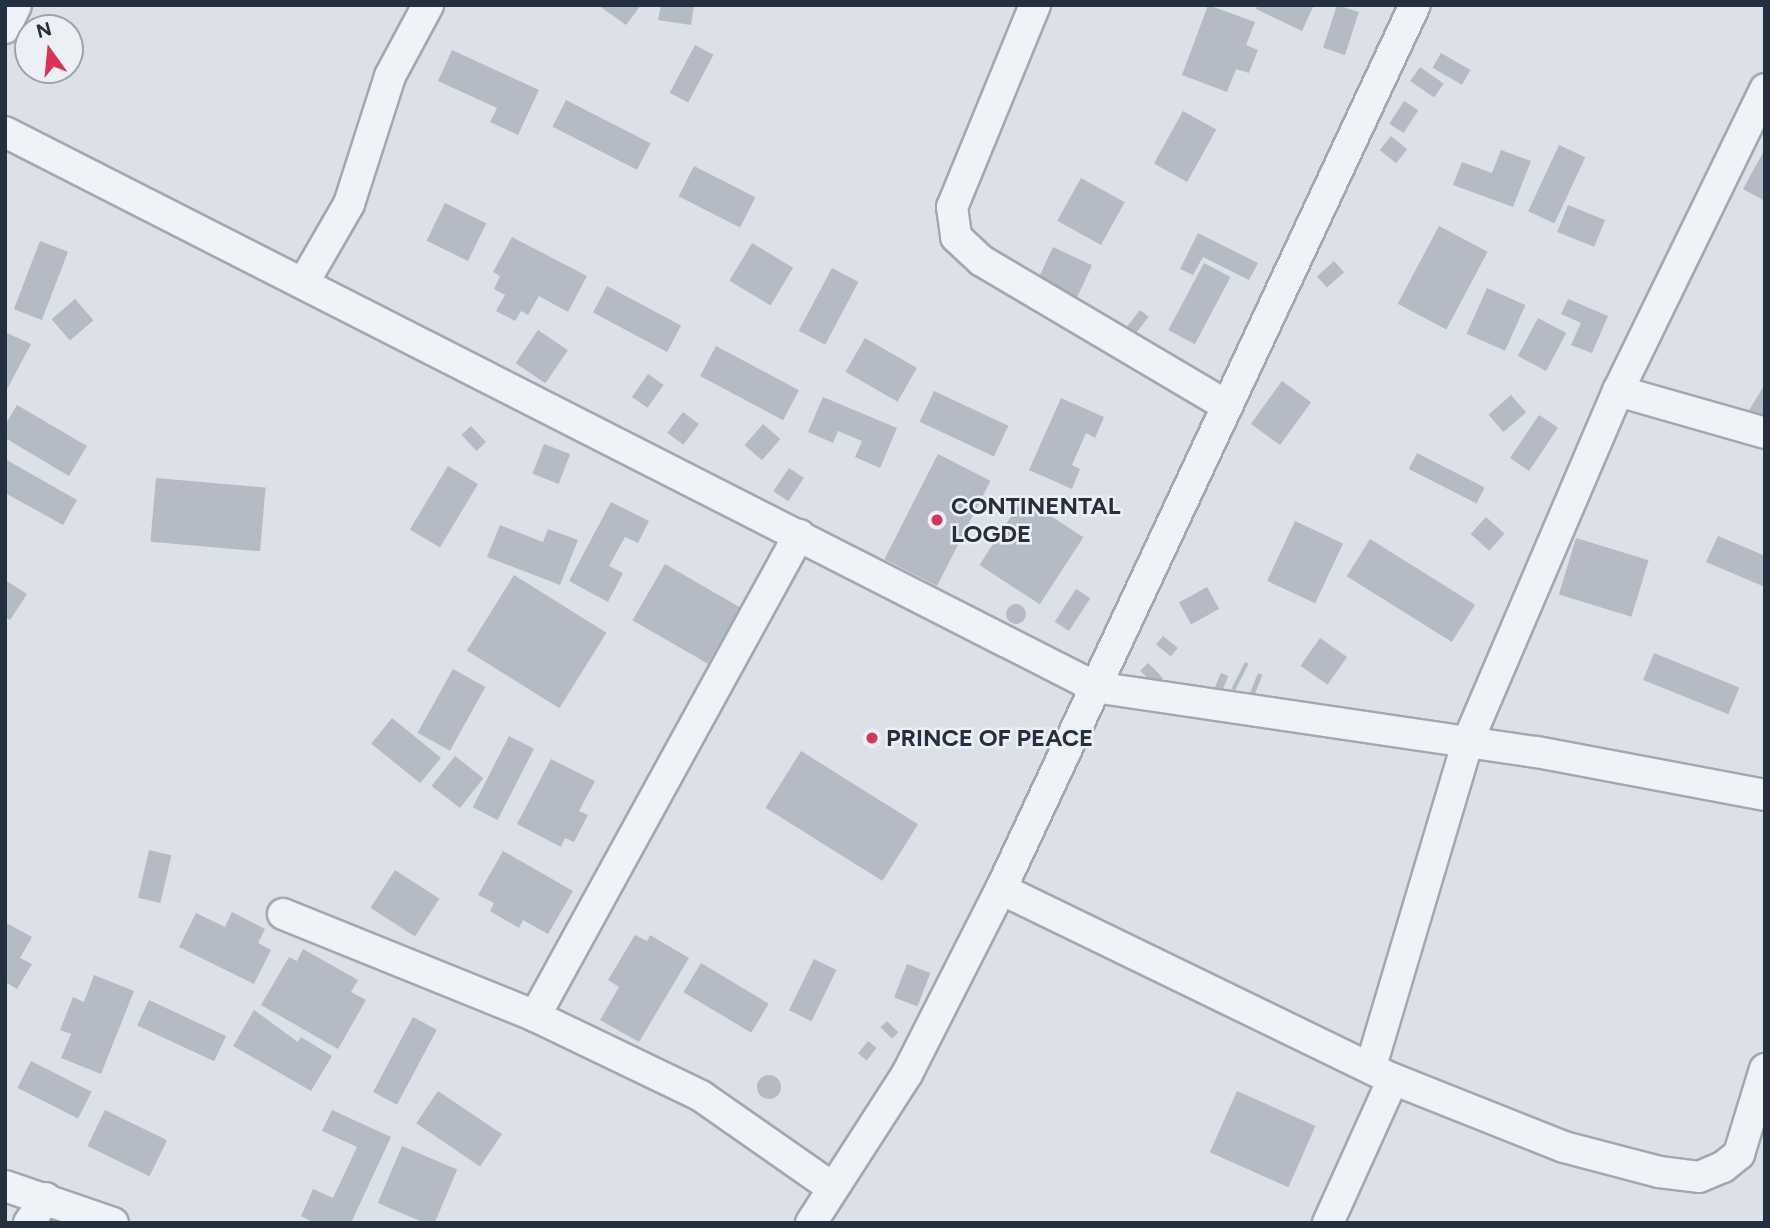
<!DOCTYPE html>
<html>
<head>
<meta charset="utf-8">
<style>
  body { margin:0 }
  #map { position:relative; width:1770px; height:1228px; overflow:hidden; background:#dce1e8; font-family:Figtree,sans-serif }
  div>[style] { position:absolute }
  .building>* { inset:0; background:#b3bbc5; transform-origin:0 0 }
  .round { border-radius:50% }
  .roads { filter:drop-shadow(2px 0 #a1a8b2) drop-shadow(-2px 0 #a1a8b2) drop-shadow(0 2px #a1a8b2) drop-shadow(0 -2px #a1a8b2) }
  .minor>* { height:30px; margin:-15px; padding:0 15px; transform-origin:15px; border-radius:15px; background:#eff2f6 }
  .dots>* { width:19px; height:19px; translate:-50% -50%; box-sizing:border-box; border:4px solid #ebf0f5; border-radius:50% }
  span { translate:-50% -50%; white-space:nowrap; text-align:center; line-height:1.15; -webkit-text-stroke:5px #ebf0f5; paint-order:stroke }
  .poi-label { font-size:24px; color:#24303f; font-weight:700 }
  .left { translate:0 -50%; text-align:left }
  .frame { position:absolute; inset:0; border:7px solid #24303f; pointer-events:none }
  .north { position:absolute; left:14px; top:14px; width:70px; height:70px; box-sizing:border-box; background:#ebf0f5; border:2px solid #9ba3ac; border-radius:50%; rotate:345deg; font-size:19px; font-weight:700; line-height:28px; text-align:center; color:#24303f }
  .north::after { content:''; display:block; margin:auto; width:24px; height:32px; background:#db3256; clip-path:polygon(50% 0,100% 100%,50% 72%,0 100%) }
</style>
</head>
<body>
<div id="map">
  <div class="building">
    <i style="clip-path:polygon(598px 5px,641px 5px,626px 25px)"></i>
    <i style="clip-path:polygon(661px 5px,694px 5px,691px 25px,658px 20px)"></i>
    <i style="clip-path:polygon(1208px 5px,1255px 22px,1246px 45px,1258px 50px,1249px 73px,1236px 69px,1227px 92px,1182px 75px)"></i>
    <i style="clip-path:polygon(1258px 5px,1314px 5px,1302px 31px,1256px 9px)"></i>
    <i style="left:1337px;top:5px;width:23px;height:45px;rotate:18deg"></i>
    <i style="left:695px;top:45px;width:21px;height:54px;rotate:28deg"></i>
    <i style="clip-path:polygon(452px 50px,539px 90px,518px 135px,490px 122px,497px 108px,438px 81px)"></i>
    <i style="left:1441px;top:53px;width:34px;height:17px;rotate:30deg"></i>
    <i style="left:1420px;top:67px;width:29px;height:17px;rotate:35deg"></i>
    <i style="left:566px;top:100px;width:95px;height:30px;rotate:27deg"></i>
    <i style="left:1404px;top:101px;width:17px;height:27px;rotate:33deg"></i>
    <i style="left:1183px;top:111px;width:38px;height:60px;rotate:29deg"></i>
    <i style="left:1391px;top:136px;width:21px;height:18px;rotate:39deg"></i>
    <i style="left:1559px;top:145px;width:29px;height:73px;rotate:25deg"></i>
    <i style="clip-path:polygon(1765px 149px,1765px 201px,1743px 189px)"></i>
    <i style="clip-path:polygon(1501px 150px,1531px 161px,1513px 207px,1453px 185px,1462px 162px,1492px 173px)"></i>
    <i style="left:694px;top:166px;width:69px;height:34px;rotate:27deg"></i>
    <i style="left:1081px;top:178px;width:50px;height:49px;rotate:29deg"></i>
    <i style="left:445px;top:203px;width:46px;height:42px;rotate:26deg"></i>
    <i style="left:1568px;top:205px;width:40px;height:29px;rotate:22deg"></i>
    <i style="left:1439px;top:226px;width:55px;height:88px;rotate:28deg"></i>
    <i style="clip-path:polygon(1198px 233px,1258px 263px,1249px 280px,1203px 257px,1193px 275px,1180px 269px)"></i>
    <i style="clip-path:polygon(512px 237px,587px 276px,568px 312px,539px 296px,528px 315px,521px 311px,515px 321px,496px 311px,505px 295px,494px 289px,500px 276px,493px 272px)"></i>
    <i style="left:40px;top:241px;width:30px;height:73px;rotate:21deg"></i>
    <i style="left:752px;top:243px;width:48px;height:44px;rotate:31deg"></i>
    <i style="left:1053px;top:247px;width:43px;height:35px;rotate:25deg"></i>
    <i style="left:1334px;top:261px;width:15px;height:23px;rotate:48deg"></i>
    <i style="left:1204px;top:263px;width:30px;height:76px;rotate:28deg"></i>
    <i style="left:832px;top:268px;width:30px;height:71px;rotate:28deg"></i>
    <i style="left:607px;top:286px;width:84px;height:30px;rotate:28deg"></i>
    <i style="left:1487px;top:288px;width:42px;height:50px;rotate:24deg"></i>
    <i style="left:75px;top:299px;width:28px;height:31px;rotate:49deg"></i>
    <i style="clip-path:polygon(1568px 299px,1608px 316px,1592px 353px,1571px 345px,1581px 323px,1561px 314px)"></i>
    <i style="left:1140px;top:310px;width:11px;height:26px;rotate:38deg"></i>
    <i style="left:1538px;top:318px;width:32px;height:43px;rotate:28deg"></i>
    <i style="left:538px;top:330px;width:36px;height:40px;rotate:34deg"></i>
    <i style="clip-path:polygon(5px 332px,31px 344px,5px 393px)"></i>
    <i style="left:865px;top:338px;width:60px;height:39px;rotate:30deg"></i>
    <i style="left:716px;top:346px;width:94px;height:34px;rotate:28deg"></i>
    <i style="left:648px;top:374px;width:19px;height:28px;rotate:35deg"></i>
    <i style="left:1282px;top:381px;width:36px;height:53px;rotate:36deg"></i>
    <i style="clip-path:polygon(1765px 384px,1765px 418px,1763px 421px,1748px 412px)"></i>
    <i style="left:934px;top:391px;width:82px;height:34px;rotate:25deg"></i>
    <i style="left:1511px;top:395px;width:23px;height:30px;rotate:49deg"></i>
    <i style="clip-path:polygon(823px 397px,897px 428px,880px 468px,855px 457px,862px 441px,838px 431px,833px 443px,808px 432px)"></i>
    <i style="clip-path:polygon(1061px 398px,1104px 417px,1095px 438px,1086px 433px,1072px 465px,1080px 469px,1072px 489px,1029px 470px)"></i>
    <i style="clip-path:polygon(17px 405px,87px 446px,69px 476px,5px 438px,5px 425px)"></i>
    <i style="left:683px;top:412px;width:20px;height:26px;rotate:37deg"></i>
    <i style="left:1539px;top:415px;width:23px;height:52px;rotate:34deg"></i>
    <i style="left:763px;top:424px;width:23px;height:28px;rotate:41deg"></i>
    <i style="left:471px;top:426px;width:22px;height:13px;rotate:47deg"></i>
    <i style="left:544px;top:444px;width:28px;height:32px;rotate:21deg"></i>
    <i style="left:1417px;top:453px;width:76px;height:18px;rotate:27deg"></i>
    <i style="left:938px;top:454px;width:59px;height:118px;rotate:27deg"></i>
    <i style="clip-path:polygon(5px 459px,77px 500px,63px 525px,5px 493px)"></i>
    <i style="left:448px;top:466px;width:35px;height:74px;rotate:31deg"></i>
    <i style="left:789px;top:468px;width:18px;height:28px;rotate:34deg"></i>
    <i style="left:156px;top:478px;width:110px;height:64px;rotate:5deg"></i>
    <i style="left:1023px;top:498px;width:72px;height:80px;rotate:33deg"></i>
    <i style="clip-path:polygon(611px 502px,649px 521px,638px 543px,625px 537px,609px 566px,623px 573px,608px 602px,569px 581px)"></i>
    <i style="left:1486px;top:517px;width:25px;height:23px;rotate:42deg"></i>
    <i style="left:1295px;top:521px;width:53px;height:66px;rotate:25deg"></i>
    <i style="clip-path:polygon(500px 525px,543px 542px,548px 529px,578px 540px,560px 585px,487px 557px)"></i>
    <i style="clip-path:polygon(1718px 536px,1763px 555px,1765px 550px,1765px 587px,1706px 562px)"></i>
    <i style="left:1576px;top:538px;width:76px;height:59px;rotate:17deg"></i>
    <i style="left:1370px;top:539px;width:124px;height:44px;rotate:32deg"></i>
    <i style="left:665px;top:564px;width:87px;height:65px;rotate:30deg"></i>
    <i style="left:514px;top:575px;width:109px;height:89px;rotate:32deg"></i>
    <i style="clip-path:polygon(5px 580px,27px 594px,10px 620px,5px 617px)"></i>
    <i style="left:1207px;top:587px;width:25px;height:32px;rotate:61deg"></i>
    <i style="left:1076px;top:589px;width:17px;height:39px;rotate:33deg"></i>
    <i class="round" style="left:1006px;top:604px;width:20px;height:20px"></i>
    <i style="left:1163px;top:636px;width:19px;height:11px;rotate:39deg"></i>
    <i style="left:1320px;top:638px;width:33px;height:34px;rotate:35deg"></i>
    <i style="left:1654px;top:653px;width:92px;height:29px;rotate:22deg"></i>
    <i style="left:1245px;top:662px;width:4px;height:30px;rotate:27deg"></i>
    <i style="left:1148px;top:663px;width:21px;height:11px;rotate:45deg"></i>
    <i style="left:453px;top:669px;width:37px;height:73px;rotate:29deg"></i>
    <i style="left:1221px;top:673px;width:8px;height:23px;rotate:23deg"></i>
    <i style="left:1258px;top:673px;width:5px;height:22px;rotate:22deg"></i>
    <i style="left:392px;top:718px;width:63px;height:33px;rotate:39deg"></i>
    <i style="left:509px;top:736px;width:28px;height:80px;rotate:27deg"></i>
    <i style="left:801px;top:751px;width:138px;height:67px;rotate:32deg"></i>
    <i style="left:455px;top:756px;width:36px;height:38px;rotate:38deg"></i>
    <i style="clip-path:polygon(551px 759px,595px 781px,579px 811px,588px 815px,574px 842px,565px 838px,561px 847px,517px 824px)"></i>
    <i style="left:149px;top:850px;width:23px;height:49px;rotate:13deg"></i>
    <i style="clip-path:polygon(503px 851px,573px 891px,548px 934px,523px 920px,519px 928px,490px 911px,494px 903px,478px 895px)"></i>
    <i style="left:395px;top:870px;width:53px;height:45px;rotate:33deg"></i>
    <i style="clip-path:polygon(232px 912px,265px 929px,258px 943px,271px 950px,254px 984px,179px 947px,196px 913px,225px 927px)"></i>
    <i style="clip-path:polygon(5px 922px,32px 937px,20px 958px,32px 964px,17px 989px,5px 982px)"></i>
    <i style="clip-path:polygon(635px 935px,647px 941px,650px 935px,689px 958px,639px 1042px,600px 1020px,619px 987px,608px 980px)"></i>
    <i style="clip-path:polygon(303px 949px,358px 980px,351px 992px,366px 1000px,338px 1049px,261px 1005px,289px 957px,297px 961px)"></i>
    <i style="left:814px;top:959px;width:25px;height:57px;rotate:26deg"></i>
    <i style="left:701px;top:963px;width:79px;height:34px;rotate:31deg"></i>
    <i style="left:907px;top:964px;width:25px;height:36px;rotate:21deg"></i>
    <i style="clip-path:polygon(94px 975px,134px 991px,101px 1074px,61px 1058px,71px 1034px,60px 1030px,73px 997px,84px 1002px)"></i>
    <i style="left:149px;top:1000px;width:85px;height:28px;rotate:25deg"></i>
    <i style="clip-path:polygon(254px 1010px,298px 1042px,301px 1037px,332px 1056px,311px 1091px,233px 1046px)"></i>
    <i style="left:413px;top:1017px;width:27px;height:85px;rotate:28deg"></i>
    <i style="left:887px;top:1021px;width:16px;height:9px;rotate:45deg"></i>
    <i style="left:868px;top:1041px;width:11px;height:16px;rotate:38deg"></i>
    <i style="left:31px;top:1061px;width:68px;height:30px;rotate:27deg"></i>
    <i class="round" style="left:757px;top:1075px;width:24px;height:24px"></i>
    <i style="left:438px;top:1091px;width:77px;height:39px;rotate:34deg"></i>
    <i style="left:1237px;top:1091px;width:86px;height:67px;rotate:24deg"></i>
    <i style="left:105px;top:1110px;width:69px;height:40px;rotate:26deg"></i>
    <i style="clip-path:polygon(332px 1110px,391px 1137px,351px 1223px,315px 1223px,301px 1216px,313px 1189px,333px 1198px,357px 1147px,322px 1131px)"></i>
    <i style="left:402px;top:1146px;width:60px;height:62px;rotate:23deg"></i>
  </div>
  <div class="roads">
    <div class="minor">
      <i style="left:1035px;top:5px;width:218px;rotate:112.3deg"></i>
      <i style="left:952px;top:207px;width:30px;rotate:82deg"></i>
      <i style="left:956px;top:237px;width:35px;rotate:43deg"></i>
      <i style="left:982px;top:261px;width:285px;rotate:30.6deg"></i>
      <i style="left:5px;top:28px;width:25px;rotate:-64deg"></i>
      <i style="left:5px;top:132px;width:1223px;rotate:26.98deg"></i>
      <i style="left:1095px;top:687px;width:447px;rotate:8.4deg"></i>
      <i style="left:1537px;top:752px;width:232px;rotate:10.7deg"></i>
      <i style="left:304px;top:282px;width:90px;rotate:-60deg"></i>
      <i style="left:349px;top:204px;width:134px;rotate:-72.2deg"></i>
      <i style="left:390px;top:76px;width:81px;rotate:-61.8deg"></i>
      <i style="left:1618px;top:391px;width:153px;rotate:15.9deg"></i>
      <i style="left:1001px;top:889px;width:436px;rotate:25.9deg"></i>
      <i style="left:1393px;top:1079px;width:184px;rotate:21.7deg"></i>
      <i style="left:1564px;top:1147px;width:98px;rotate:14.7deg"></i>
      <i style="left:1659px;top:1172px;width:40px;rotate:7.1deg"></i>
      <i style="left:1699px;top:1177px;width:26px;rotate:-23deg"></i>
      <i style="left:1723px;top:1167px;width:21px;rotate:-39deg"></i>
      <i style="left:1739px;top:1154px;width:89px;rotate:-73deg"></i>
      <i style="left:283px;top:914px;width:272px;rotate:22deg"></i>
      <i style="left:535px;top:1016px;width:184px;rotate:25.7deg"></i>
      <i style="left:701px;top:1096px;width:161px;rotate:34.9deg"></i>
      <i style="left:535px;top:1016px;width:549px;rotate:-61.24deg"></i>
      <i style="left:1371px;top:1066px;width:339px;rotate:-73.4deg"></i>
      <i style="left:1468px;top:741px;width:381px;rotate:-66.8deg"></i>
      <i style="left:1618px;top:391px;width:336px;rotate:-64deg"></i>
      <i style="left:5px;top:1186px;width:114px;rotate:18.9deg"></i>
      <i style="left:29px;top:1223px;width:30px;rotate:-56deg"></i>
      <i style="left:811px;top:1223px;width:177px;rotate:-57.2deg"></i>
      <i style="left:907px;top:1074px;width:208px;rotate:-63.1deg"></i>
      <i style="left:1001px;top:889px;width:976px;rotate:-64.91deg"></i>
      <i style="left:1328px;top:1223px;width:158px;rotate:-65.7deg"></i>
    </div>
  </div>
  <div class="dots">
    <i style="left:937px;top:520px;background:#db3256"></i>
    <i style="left:872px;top:738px;background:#db3256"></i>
  </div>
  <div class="poi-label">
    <span class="left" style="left:951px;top:520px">CONTINENTAL<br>LOGDE</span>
    <span class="left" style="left:886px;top:738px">PRINCE OF PEACE</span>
  </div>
  <div class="frame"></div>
  <div class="north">N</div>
</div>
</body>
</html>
